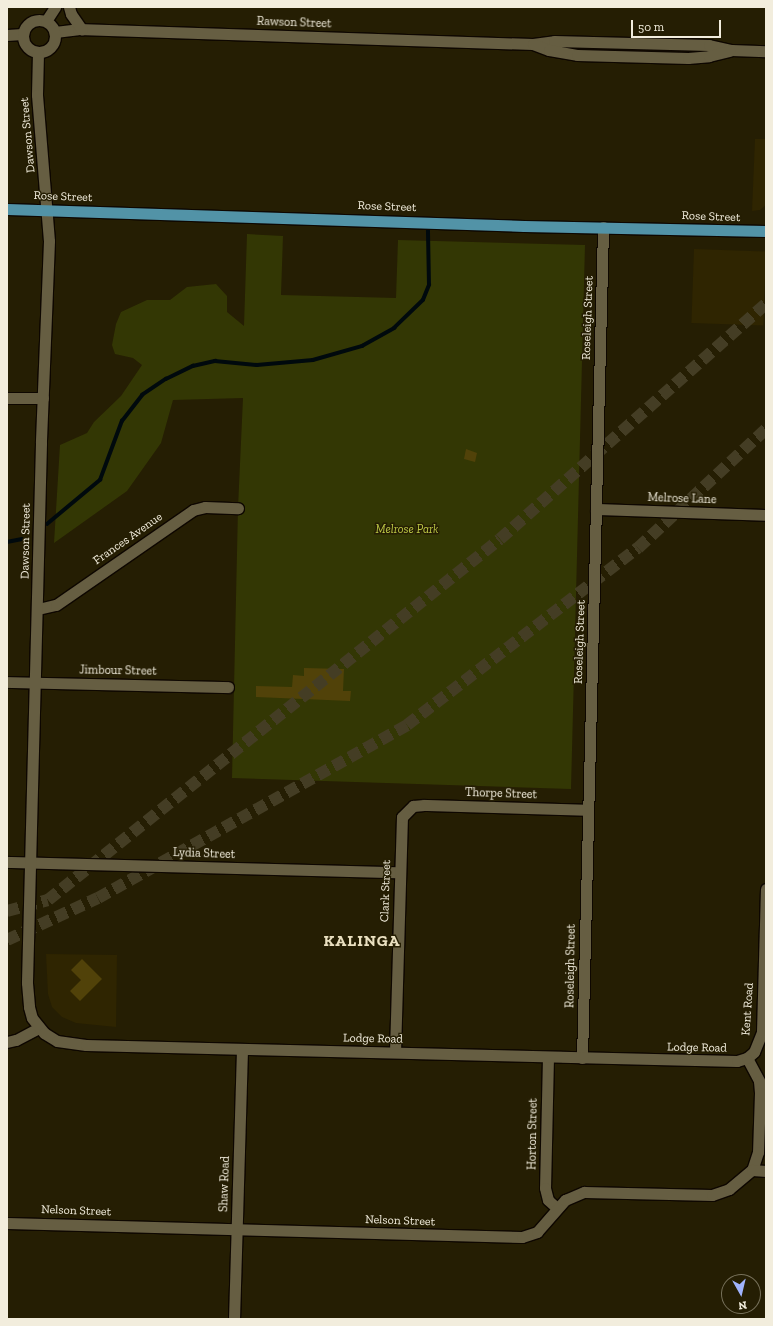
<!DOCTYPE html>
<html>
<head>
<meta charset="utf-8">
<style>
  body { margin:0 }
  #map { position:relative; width:773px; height:1326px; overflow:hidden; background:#251e03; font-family:"Zilla Slab",serif }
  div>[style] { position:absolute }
  .built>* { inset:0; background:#2f2501; transform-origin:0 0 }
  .green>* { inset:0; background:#333704 }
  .stream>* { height:3.5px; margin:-1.75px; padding:0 1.75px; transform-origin:1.75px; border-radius:1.75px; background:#00090d }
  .building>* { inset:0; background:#514209 }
  .motorway-tunnel>* { height:12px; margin-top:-6px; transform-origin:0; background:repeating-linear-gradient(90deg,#443d24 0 12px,transparent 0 18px) }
  .roads { filter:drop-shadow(1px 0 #0e0700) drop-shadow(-1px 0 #0e0700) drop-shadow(0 1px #0e0700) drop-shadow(0 -1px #0e0700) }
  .minor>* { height:11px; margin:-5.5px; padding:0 5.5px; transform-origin:5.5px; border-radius:5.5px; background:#665e42 }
  .tertiary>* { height:11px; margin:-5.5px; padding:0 5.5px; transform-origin:5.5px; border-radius:5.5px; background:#665e42 }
  .tertiary>.ring { margin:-5.5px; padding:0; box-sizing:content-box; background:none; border:11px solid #665e42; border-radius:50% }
  .primary>* { height:11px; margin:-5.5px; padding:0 5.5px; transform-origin:5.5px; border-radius:5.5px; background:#5293a7 }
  span { translate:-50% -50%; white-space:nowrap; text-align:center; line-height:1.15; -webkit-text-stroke:3px #251e03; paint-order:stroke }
  .street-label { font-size:12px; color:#f2eddd }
  .park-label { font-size:12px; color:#bec946; font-style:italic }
  .district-label { font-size:16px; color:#eae0c0; font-weight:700; letter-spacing:1px }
  .frame { position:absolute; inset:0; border:8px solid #f2eddd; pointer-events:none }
  .north { position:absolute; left:721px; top:1274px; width:40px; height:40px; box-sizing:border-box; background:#251e03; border:1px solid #77715a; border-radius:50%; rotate:172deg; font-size:11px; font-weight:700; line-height:16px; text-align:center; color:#f2eddd }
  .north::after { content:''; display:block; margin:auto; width:14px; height:18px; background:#a0b3fd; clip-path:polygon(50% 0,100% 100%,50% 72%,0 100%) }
  .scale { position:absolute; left:631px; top:20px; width:90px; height:18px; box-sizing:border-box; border:2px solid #f2eddd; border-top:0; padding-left:5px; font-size:12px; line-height:14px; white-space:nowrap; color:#f2eddd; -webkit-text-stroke:3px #251e03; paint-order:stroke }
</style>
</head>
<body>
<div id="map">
  <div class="built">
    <i style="clip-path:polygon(755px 139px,766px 139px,766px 205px,760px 210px,752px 211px)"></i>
    <i style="left:694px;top:249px;width:72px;height:74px;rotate:2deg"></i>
    <i style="clip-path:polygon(46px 954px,117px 955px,116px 1027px,76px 1023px,62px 1017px,52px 1007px,48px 994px)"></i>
  </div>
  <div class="green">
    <i style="clip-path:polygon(247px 234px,283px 236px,281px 295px,396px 298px,398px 240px,585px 245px,571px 789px,232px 778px,238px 508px,243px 398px,173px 400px,161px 443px,127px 491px,54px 543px,60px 445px,87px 433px,94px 422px,121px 396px,142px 365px,133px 358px,115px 354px,112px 345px,116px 324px,121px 312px,147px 300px,170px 300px,187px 287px,216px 284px,227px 296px,227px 312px,244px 326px)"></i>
  </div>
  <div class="stream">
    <i style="left:47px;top:524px;width:69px;rotate:-39.7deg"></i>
    <i style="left:100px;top:480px;width:63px;rotate:-69.6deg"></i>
    <i style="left:122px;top:421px;width:33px;rotate:-52deg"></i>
    <i style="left:142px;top:395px;width:29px;rotate:-34deg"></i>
    <i style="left:166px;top:379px;width:30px;rotate:-26deg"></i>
    <i style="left:193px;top:366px;width:23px;rotate:-13deg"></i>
    <i style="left:215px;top:361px;width:42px;rotate:5.4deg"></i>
    <i style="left:257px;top:365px;width:56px;rotate:-5.1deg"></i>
    <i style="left:313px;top:360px;width:51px;rotate:-15.9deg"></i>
    <i style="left:362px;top:346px;width:37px;rotate:-29deg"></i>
    <i style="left:394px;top:328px;width:40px;rotate:-44deg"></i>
    <i style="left:423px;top:300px;width:16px;rotate:-68deg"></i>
    <i style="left:429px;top:285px;width:54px;rotate:-91.1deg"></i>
    <i style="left:7px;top:542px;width:15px;rotate:-11deg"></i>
  </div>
  <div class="building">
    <i style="clip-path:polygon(466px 449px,477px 453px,475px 462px,464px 459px)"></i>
    <i style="clip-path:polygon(304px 668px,344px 669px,343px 691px,351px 691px,350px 701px,256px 697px,256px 686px,292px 687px,293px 675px,304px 676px)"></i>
    <i style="clip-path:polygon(82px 959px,102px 979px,80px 1001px,70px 991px,81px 980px,71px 970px)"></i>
  </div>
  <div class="motorway-tunnel">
    <i style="left:7px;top:911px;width:42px;rotate:-15deg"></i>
    <i style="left:48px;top:900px;width:578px;rotate:-38.61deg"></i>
    <i style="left:500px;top:539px;width:355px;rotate:-41.5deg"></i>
    <i style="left:7px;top:940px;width:100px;rotate:-24.8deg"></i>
    <i style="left:98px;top:898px;width:354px;rotate:-29.2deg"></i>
    <i style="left:407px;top:725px;width:291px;rotate:-37.5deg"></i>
    <i style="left:638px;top:548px;width:175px;rotate:-42.9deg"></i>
  </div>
  <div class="roads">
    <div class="minor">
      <i style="left:55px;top:32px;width:23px;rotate:-7deg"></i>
      <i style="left:78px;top:29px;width:455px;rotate:1.9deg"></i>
      <i style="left:533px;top:44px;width:21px;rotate:-8deg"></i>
      <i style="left:554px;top:41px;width:155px;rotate:1.5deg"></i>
      <i style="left:709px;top:45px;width:23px;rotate:13deg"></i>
      <i style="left:731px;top:50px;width:35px;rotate:2deg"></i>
      <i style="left:7px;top:35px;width:15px;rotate:-4deg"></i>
      <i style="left:533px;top:44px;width:17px;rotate:21deg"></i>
      <i style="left:549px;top:50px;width:28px;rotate:10deg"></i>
      <i style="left:577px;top:55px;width:111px;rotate:1.5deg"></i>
      <i style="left:688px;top:58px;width:21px;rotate:-5deg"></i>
      <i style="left:709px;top:56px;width:21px;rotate:-14deg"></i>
      <i style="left:7px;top:398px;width:36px"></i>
      <i style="left:596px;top:509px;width:170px;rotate:2deg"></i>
      <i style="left:38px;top:609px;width:18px;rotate:-13deg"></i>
      <i style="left:56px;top:605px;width:167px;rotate:-34.7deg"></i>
      <i style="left:193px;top:510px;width:12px;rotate:-14deg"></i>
      <i style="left:205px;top:507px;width:33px;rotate:2deg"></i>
      <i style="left:7px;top:682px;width:221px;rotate:1.3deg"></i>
      <i style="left:7px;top:862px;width:393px;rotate:1.5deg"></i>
      <i style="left:7px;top:1042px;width:9px;rotate:-13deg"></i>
      <i style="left:16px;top:1040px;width:26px;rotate:-28deg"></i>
      <i style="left:395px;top:1052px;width:235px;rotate:-88.3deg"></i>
      <i style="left:402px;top:817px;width:16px;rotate:-45deg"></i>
      <i style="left:413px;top:806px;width:11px;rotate:-5deg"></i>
      <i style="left:424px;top:805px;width:164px;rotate:1.7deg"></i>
      <i style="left:548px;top:1057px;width:131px;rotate:91.3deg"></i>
      <i style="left:545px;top:1188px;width:12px;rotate:76deg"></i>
      <i style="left:548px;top:1200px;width:12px;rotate:42deg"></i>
      <i style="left:582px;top:1058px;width:831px;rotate:-88.55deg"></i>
      <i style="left:747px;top:1058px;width:26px;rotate:62deg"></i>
      <i style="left:759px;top:1081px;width:12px;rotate:85deg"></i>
      <i style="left:760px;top:1093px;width:59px;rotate:91.9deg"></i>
      <i style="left:758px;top:1152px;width:19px;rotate:108deg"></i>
      <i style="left:7px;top:1223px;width:515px;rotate:1.56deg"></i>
      <i style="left:522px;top:1237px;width:16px;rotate:-18deg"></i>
      <i style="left:537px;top:1232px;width:43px;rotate:-48.8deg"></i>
      <i style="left:565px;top:1200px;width:21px;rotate:-23deg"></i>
      <i style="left:584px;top:1192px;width:128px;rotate:1.3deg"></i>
      <i style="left:712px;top:1195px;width:18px;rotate:-19deg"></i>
      <i style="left:729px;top:1189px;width:30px;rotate:-40deg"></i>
      <i style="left:752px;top:1170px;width:14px;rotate:4deg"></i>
    </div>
    <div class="tertiary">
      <i style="left:69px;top:7px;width:7px;rotate:74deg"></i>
      <i style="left:71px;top:14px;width:19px;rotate:55deg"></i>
      <i class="ring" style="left:23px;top:20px;width:21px;height:21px"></i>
      <i style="left:46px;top:21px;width:17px;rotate:-57deg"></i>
      <i style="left:38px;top:53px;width:42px;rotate:91.4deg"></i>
      <i style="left:37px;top:95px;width:146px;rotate:85.3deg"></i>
      <i style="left:49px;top:241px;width:202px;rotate:92.3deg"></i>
      <i style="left:41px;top:443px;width:540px;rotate:91.49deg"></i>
      <i style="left:27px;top:983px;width:24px;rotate:85deg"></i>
      <i style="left:29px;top:1007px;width:11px;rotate:75deg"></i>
      <i style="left:32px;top:1018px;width:19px;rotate:51deg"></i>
      <i style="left:44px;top:1033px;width:15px;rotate:32deg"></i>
      <i style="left:57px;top:1041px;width:29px;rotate:8deg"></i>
      <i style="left:86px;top:1045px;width:651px;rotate:1.41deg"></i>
      <i style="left:737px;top:1061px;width:10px;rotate:-17deg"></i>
      <i style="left:747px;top:1058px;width:9px;rotate:-41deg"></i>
      <i style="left:754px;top:1052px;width:22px;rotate:-68deg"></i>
      <i style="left:762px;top:1032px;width:143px;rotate:-88.4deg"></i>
      <i style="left:234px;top:1319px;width:270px;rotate:-88.3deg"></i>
    </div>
    <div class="primary">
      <i style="left:7px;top:209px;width:517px;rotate:1.88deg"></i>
      <i style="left:524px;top:226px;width:242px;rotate:1.2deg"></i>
    </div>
  </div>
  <div class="street-label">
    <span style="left:294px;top:23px;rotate:2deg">Rawson Street</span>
    <span style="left:28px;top:135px;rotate:-95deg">Dawson Street</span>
    <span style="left:63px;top:197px;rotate:2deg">Rose Street</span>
    <span style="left:387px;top:207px;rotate:2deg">Rose Street</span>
    <span style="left:711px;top:217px;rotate:2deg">Rose Street</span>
    <span style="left:588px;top:318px;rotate:-88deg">Roseleigh Street</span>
    <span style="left:682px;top:499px;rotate:2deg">Melrose Lane</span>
    <span style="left:128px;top:539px;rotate:-35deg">Frances Avenue</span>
    <span style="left:26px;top:541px;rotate:-89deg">Dawson Street</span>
    <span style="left:580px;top:642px;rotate:-88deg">Roseleigh Street</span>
    <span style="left:118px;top:671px;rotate:1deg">Jimbour Street</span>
    <span style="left:501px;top:794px;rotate:2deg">Thorpe Street</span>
    <span style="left:204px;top:854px;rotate:2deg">Lydia Street</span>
    <span style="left:386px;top:891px;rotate:-88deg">Clark Street</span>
    <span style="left:571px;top:966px;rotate:-89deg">Roseleigh Street</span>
    <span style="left:748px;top:1009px;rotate:-86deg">Kent Road</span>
    <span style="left:373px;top:1039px;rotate:1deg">Lodge Road</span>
    <span style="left:697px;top:1048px;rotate:1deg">Lodge Road</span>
    <span style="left:533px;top:1134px;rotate:-89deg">Horton Street</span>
    <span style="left:225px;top:1184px;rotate:-88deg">Shaw Road</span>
    <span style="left:76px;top:1211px;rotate:2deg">Nelson Street</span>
    <span style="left:400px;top:1221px;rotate:2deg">Nelson Street</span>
  </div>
  <div class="park-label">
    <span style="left:407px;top:530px">Melrose Park</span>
  </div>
  <div class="district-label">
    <span style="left:362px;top:941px">KALINGA</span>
  </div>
  <div class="frame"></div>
  <div class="north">N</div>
  <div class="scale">50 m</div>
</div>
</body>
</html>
